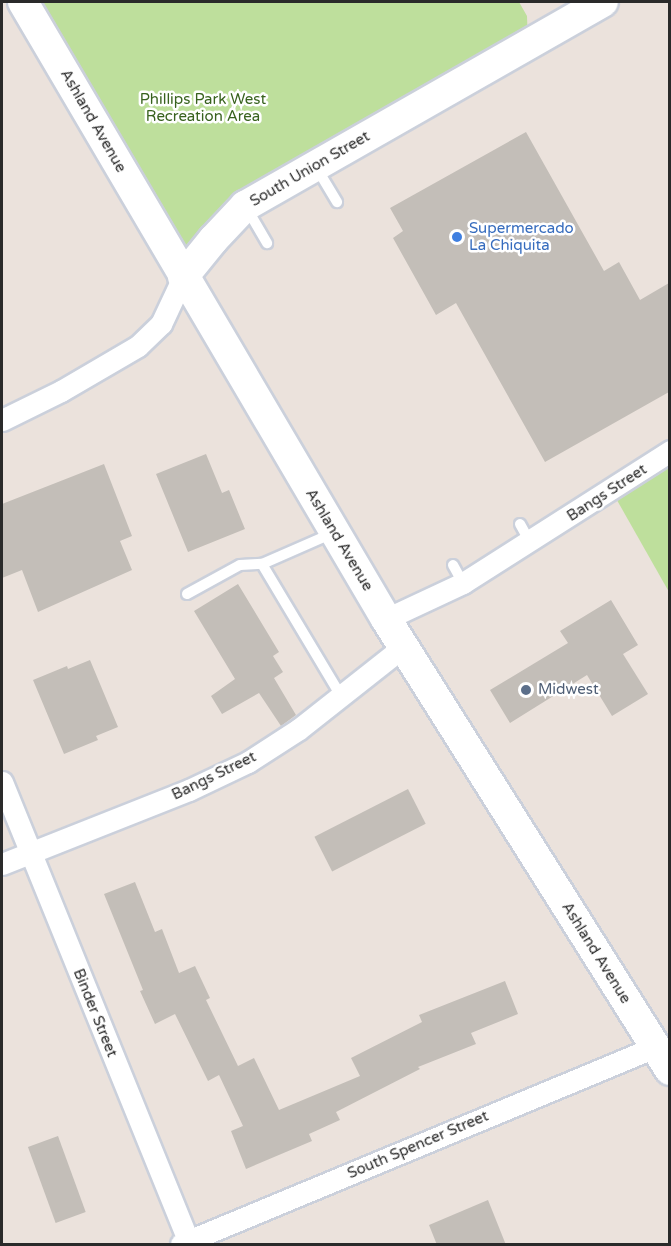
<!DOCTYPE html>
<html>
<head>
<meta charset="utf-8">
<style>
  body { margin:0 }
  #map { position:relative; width:671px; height:1246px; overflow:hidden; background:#ebe2dc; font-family:"Varela Round",sans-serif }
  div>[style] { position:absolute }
  .green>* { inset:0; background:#bedf9c }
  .building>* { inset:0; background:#c3beb8; transform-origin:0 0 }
  .roads { filter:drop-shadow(2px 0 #cbd0db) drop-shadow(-2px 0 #cbd0db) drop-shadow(0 2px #cbd0db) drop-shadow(0 -2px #cbd0db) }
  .lane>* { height:10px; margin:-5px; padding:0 5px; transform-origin:5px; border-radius:5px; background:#fff }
  .street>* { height:21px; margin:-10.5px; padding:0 10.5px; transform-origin:10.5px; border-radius:10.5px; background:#fff }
  .secondary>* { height:30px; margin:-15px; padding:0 15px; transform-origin:15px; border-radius:15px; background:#fff }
  .dots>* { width:16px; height:16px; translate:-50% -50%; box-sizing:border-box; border:3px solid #fff; border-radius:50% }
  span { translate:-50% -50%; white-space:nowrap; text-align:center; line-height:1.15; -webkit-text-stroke:5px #fff; paint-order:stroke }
  .park-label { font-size:15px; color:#38621e }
  .street-label { font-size:15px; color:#2a2a2a }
  .shop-label { font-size:15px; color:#366cbe }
  .left { translate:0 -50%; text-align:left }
  .service-label { font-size:15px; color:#4e5e75 }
  .frame { position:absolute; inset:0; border:3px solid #2a2a2a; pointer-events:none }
</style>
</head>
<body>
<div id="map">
  <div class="green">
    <i style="clip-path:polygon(13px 2px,519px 2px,527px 16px,528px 44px,245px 206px,183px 277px)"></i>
    <i style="clip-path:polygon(669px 440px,669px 592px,605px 479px)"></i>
  </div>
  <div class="building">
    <i style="clip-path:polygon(526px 132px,604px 271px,619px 262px,640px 300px,669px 283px,669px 392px,545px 462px,456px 303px,436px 315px,393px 238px,403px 231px,390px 208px)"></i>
    <i style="clip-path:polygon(206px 454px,222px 493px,229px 490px,245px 529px,188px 552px,156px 474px)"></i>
    <i style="clip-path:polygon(104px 464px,132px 536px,120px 541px,132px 570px,38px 612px,22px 570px,2px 578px,2px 504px)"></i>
    <i style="clip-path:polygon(238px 584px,279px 652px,273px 656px,283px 672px,274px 678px,296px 715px,281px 726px,259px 693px,222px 714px,211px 696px,235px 679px,194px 611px)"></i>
    <i style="clip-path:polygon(611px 600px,638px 645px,623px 654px,648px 694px,612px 716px,587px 675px,510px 723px,490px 690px,568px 643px,560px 631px)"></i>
    <i style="clip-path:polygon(90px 660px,118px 727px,96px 736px,98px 740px,64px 754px,33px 680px,67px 666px,68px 669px)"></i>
    <i style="left:408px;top:789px;width:39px;height:105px;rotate:63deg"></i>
    <i style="clip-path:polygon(135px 882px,155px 932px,162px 929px,179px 973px,195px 966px,210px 998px,206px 1000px,238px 1066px,254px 1058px,279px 1110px,360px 1076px,351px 1058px,422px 1022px,419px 1015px,505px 981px,518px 1014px,471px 1033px,476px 1044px,418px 1067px,420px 1069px,336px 1112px,340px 1120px,309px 1134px,312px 1141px,246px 1169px,231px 1131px,243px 1126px,219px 1075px,208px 1081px,175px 1014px,155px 1024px,140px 991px,143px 990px,104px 894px)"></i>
    <i style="left:58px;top:1136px;width:81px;height:32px;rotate:70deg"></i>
    <i style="clip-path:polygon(488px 1200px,506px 1245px,437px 1245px,429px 1225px)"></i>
  </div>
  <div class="roads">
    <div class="lane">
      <i style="left:316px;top:167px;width:41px;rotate:59deg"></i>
      <i style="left:246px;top:207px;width:42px;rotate:59.7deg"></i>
      <i style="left:520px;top:524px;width:21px;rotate:61deg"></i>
      <i style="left:333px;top:533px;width:77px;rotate:156.4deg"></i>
      <i style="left:262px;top:564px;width:154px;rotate:59.1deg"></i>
      <i style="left:453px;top:565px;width:21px;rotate:61deg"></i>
      <i style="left:187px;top:594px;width:60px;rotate:-28.7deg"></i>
      <i style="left:240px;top:565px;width:22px;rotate:-3deg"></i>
    </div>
    <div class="street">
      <i style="left:2px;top:420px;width:66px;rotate:-26.2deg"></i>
      <i style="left:61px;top:391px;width:89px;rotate:-30.3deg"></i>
      <i style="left:138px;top:346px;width:32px;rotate:-44deg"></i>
      <i style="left:161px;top:324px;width:52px;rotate:-64.9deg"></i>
      <i style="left:386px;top:619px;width:85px;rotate:-25.1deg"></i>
      <i style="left:463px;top:583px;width:246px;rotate:-32.5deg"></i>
      <i style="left:2px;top:782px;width:499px;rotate:67.9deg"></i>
      <i style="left:2px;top:864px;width:201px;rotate:-21.6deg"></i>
      <i style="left:189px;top:790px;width:65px;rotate:-25.4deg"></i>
      <i style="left:248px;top:762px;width:61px;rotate:-32.9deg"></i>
      <i style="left:299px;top:729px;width:132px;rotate:-38.3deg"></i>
      <i style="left:181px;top:1244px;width:513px;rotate:-22.57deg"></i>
    </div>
    <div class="secondary">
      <i style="left:23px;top:2px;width:716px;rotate:59.53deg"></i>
      <i style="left:386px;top:619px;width:533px;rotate:57.8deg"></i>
      <i style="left:183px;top:277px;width:48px;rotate:-51deg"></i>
      <i style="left:213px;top:240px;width:47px;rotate:-46.7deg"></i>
      <i style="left:245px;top:206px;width:412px;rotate:-29.7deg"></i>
    </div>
  </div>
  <div class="dots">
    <i style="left:457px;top:237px;background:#3f7fe0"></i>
    <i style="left:526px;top:690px;background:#5c6f8a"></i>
  </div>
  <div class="park-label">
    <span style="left:203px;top:108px">Phillips Park West<br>Recreation Area</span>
  </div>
  <div class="street-label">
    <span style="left:93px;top:121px;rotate:60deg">Ashland Avenue</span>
    <span style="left:310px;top:169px;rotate:-30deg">South Union Street</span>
    <span style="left:607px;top:493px;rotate:-33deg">Bangs Street</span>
    <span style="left:339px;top:540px;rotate:59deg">Ashland Avenue</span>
    <span style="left:214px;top:776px;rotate:-26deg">Bangs Street</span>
    <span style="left:596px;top:953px;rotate:58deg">Ashland Avenue</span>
    <span style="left:95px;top:1013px;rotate:68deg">Binder Street</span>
    <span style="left:418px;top:1145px;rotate:-23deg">South Spencer Street</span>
  </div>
  <div class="shop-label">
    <span class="left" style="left:469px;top:237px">Supermercado<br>La Chiquita</span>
  </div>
  <div class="service-label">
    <span class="left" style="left:538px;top:690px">Midwest</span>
  </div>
  <div class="frame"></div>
</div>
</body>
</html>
